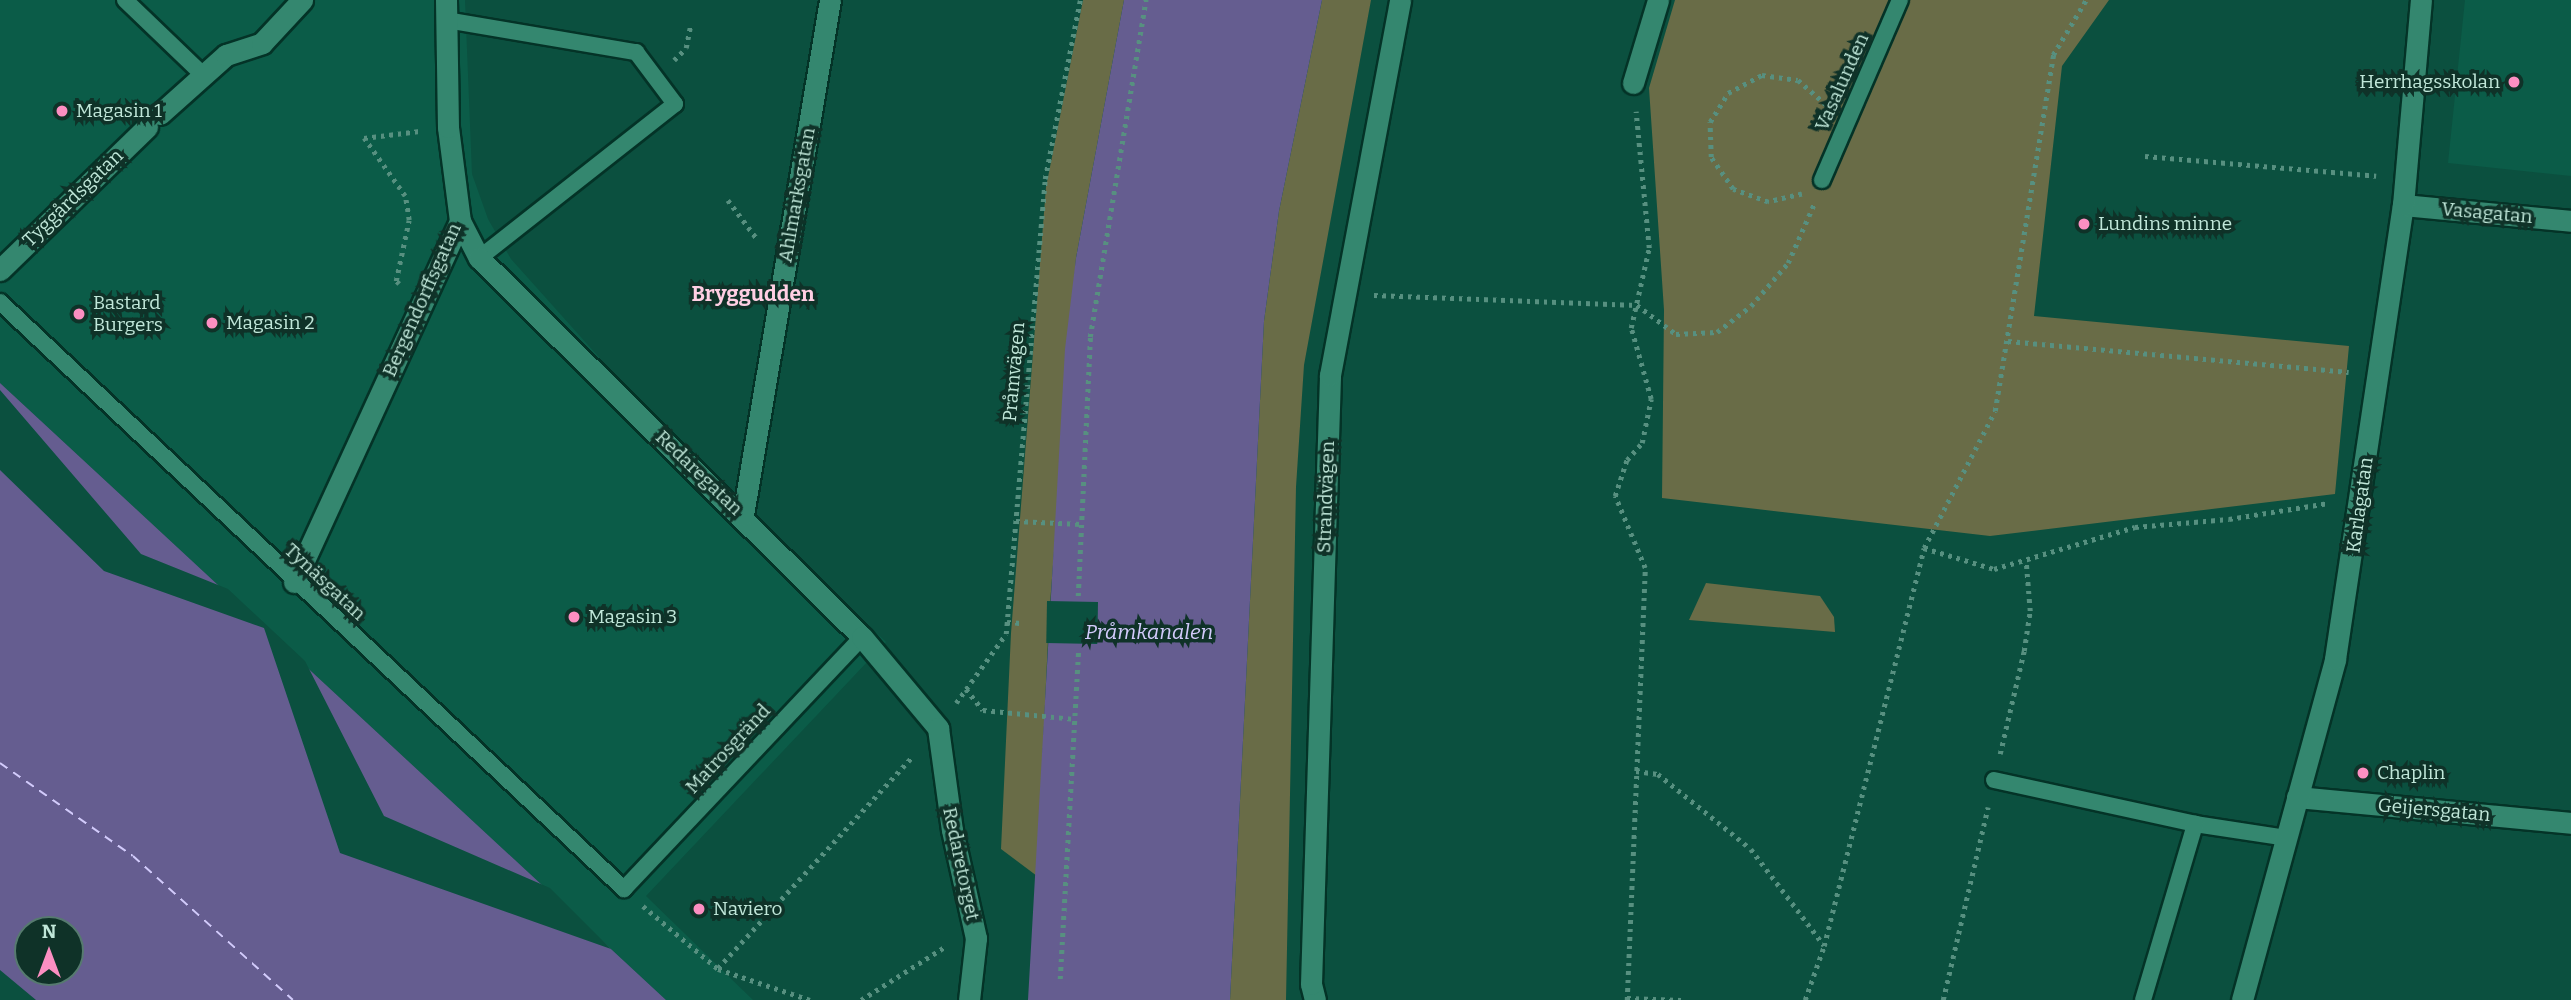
<!DOCTYPE html>
<html>
<head>
<meta charset="utf-8">
<style>
  body { margin:0 }
  #map { position:relative; width:2571px; height:1000px; overflow:hidden; background:#0b503f; font-family:Bitter,serif }
  div>[style] { position:absolute }
  .built>* { inset:0; background:#0b5c48 }
  .green>* { inset:0; background:#696c47 }
  .water>* { inset:0; background:#655d90 }
  .pier>* { inset:0; background:#0b503f; transform-origin:0 0 }
  .ferry>* { height:2px; margin-top:-1px; transform-origin:0; background:repeating-linear-gradient(90deg,#d2cbfb 0 9px,transparent 0 16px) }
  .path>* { height:4.5px; margin-top:-2.25px; transform-origin:0; background:repeating-linear-gradient(90deg,#579080 0 3.5px,transparent 0 8.5px) }
  .roads { filter:drop-shadow(2px 0 #043327) drop-shadow(-2px 0 #043327) drop-shadow(0 2px #043327) drop-shadow(0 -2px #043327) }
  .lane>* { height:16px; margin:-8px; padding:0 8px; transform-origin:8px; border-radius:8px; background:#34876f }
  .street>* { height:21px; margin:-10.5px; padding:0 10.5px; transform-origin:10.5px; border-radius:10.5px; background:#34876f }
  .dots>* { width:19px; height:19px; translate:-50% -50%; box-sizing:border-box; border:4px solid #0f3228; border-radius:50% }
  span { translate:-50% -50%; white-space:nowrap; text-align:center; line-height:1.15; -webkit-text-stroke:7px #0f3228; paint-order:stroke }
  .street-label { font-size:19px; color:#c0e7d9 }
  .poi-label { font-size:19px; color:#c0e7d9 }
  .right { translate:-100% -50%; text-align:right }
  .left { translate:0 -50%; text-align:left }
  .neighbourhood-label { font-size:21px; color:#ffcfe3; font-weight:700 }
  .water-label { font-size:21px; color:#d2cbfb; font-style:italic }
  .north { position:absolute; left:14px; top:916px; width:70px; height:70px; box-sizing:border-box; background:#0f3228; border:2px solid #567a6f; border-radius:50%; rotate:0deg; font-size:19px; font-weight:700; line-height:28px; text-align:center; color:#c0e7d9 }
  .north::after { content:''; display:block; margin:auto; width:24px; height:32px; background:#fc8fc2; clip-path:polygon(50% 0,100% 100%,50% 72%,0 100%) }
</style>
</head>
<body>
<div id="map">
  <div class="built">
    <i style="clip-path:polygon(0 0,465px 0,472px 174px,488px 219px,511px 259px,665px 431px,886px 642px,646px 896px,753px 1000px,666px 1000px,0 383px)"></i>
    <i style="clip-path:polygon(2465px 0,2571px 0,2571px 176px,2448px 163px)"></i>
  </div>
  <div class="green">
    <i style="clip-path:polygon(1083px 0,1124px 0,1076px 258px,1049px 618px,1037px 876px,1001px 849px,1011px 633px,1046px 187px)"></i>
    <i style="clip-path:polygon(1322px 0,1371px 0,1304px 365px,1296px 487px,1286px 1000px,1230px 1000px,1264px 321px,1279px 211px)"></i>
    <i style="clip-path:polygon(1675px 0,2109px 0,2062px 66px,2034px 316px,2349px 346px,2335px 494px,1990px 536px,1662px 498px,1664px 310px,1649px 88px)"></i>
    <i style="clip-path:polygon(1706px 583px,1820px 596px,1834px 617px,1835px 632px,1689px 620px)"></i>
  </div>
  <div class="water">
    <i style="clip-path:polygon(1124px 0,1322px 0,1279px 211px,1264px 321px,1230px 1000px,1028px 1000px,1065px 349px,1076px 258px)"></i>
    <i style="clip-path:polygon(evenodd,0 383px,666px 1000px,36px 1000px,0 970px,0 383px,28px 930px,70px 930px,70px 972px,28px 972px,28px 930px)"></i>
  </div>
  <div class="pier">
    <i style="clip-path:polygon(0 390px,141px 554px,228px 589px,305px 661px,384px 816px,550px 888px,611px 949px,340px 853px,264px 628px,104px 571px,0 470px)"></i>
    <i style="left:1047px;top:601px;width:51px;height:42px;rotate:1deg"></i>
  </div>
  <div class="ferry">
    <i style="left:0;top:763px;width:162px;rotate:35deg"></i>
    <i style="left:133px;top:856px;width:215px;rotate:42deg"></i>
  </div>
  <div class="path">
    <i style="left:674px;top:60px;width:17px;rotate:-45deg"></i>
    <i style="left:686px;top:48px;width:21px;rotate:-79deg"></i>
    <i style="left:2145px;top:156px;width:232px;rotate:4.9deg"></i>
    <i style="left:1802px;top:194px;width:35px;rotate:167deg"></i>
    <i style="left:1768px;top:202px;width:37px;rotate:-160deg"></i>
    <i style="left:1733px;top:189px;width:39px;rotate:-125deg"></i>
    <i style="left:1711px;top:157px;width:35px;rotate:-92deg"></i>
    <i style="left:1710px;top:122px;width:34px;rotate:-58deg"></i>
    <i style="left:1728px;top:93px;width:38px;rotate:-28deg"></i>
    <i style="left:1762px;top:75px;width:36px;rotate:8deg"></i>
    <i style="left:1798px;top:80px;width:38px;rotate:41deg"></i>
    <i style="left:728px;top:200px;width:50px;rotate:53.1deg"></i>
    <i style="left:399px;top:284px;width:4px;rotate:-135deg"></i>
    <i style="left:396px;top:281px;width:62px;rotate:-78deg"></i>
    <i style="left:409px;top:220px;width:24px;rotate:-99deg"></i>
    <i style="left:405px;top:196px;width:71px;rotate:-125.3deg"></i>
    <i style="left:364px;top:138px;width:56px;rotate:-7.1deg"></i>
    <i style="left:1374px;top:295px;width:263px;rotate:2.2deg"></i>
    <i style="left:1637px;top:305px;width:49px;rotate:36.6deg"></i>
    <i style="left:1676px;top:334px;width:41px;rotate:-2.8deg"></i>
    <i style="left:1717px;top:332px;width:43px;rotate:-37.4deg"></i>
    <i style="left:1751px;top:306px;width:57px;rotate:-49.3deg"></i>
    <i style="left:1788px;top:263px;width:64px;rotate:-66.2deg"></i>
    <i style="left:2008px;top:341px;width:342px;rotate:5.2deg"></i>
    <i style="left:1016px;top:521px;width:65px;rotate:2.6deg"></i>
    <i style="left:1924px;top:548px;width:73px;rotate:16.7deg"></i>
    <i style="left:1994px;top:569px;width:147px;rotate:-16.6deg"></i>
    <i style="left:2135px;top:527px;width:94px;rotate:-4.9deg"></i>
    <i style="left:2229px;top:519px;width:101px;rotate:-9.1deg"></i>
    <i style="left:1078px;top:596px;width:259px;rotate:-87.3deg"></i>
    <i style="left:1090px;top:337px;width:342px;rotate:-80.6deg"></i>
    <i style="left:1007px;top:622px;width:13px;rotate:4deg"></i>
    <i style="left:966px;top:689px;width:27px;rotate:51deg"></i>
    <i style="left:983px;top:710px;width:91px;rotate:5.6deg"></i>
    <i style="left:956px;top:703px;width:85px;rotate:-54.1deg"></i>
    <i style="left:1006px;top:634px;width:457px;rotate:-85.1deg"></i>
    <i style="left:1045px;top:179px;width:182px;rotate:-78.9deg"></i>
    <i style="left:2000px;top:754px;width:106px;rotate:-76.9deg"></i>
    <i style="left:2024px;top:651px;width:40px;rotate:-81.5deg"></i>
    <i style="left:2030px;top:611px;width:49px;rotate:-94.7deg"></i>
    <i style="left:1636px;top:771px;width:22px;rotate:8deg"></i>
    <i style="left:1658px;top:774px;width:119px;rotate:38.9deg"></i>
    <i style="left:1751px;top:849px;width:121px;rotate:52.8deg"></i>
    <i style="left:643px;top:906px;width:98px;rotate:40deg"></i>
    <i style="left:718px;top:969px;width:97px;rotate:18.6deg"></i>
    <i style="left:718px;top:968px;width:285px;rotate:-47.4deg"></i>
    <i style="left:1060px;top:979px;width:327px;rotate:-86.8deg"></i>
    <i style="left:1627px;top:998px;width:54px;rotate:2.1deg"></i>
    <i style="left:861px;top:1000px;width:101px;rotate:-32.4deg"></i>
    <i style="left:1627px;top:1000px;width:432px;rotate:-87.6deg"></i>
    <i style="left:1645px;top:568px;width:78px;rotate:-112.6deg"></i>
    <i style="left:1615px;top:496px;width:38px;rotate:-72deg"></i>
    <i style="left:1627px;top:460px;width:23px;rotate:-49deg"></i>
    <i style="left:1642px;top:443px;width:45px;rotate:-78.4deg"></i>
    <i style="left:1651px;top:399px;width:74px;rotate:-105.7deg"></i>
    <i style="left:1631px;top:328px;width:82px;rotate:-77.3deg"></i>
    <i style="left:1649px;top:248px;width:137px;rotate:-95.5deg"></i>
    <i style="left:1805px;top:1000px;width:57px;rotate:-70.6deg"></i>
    <i style="left:1824px;top:946px;width:410px;rotate:-75.9deg"></i>
    <i style="left:1924px;top:548px;width:154px;rotate:-62.6deg"></i>
    <i style="left:1995px;top:411px;width:361px;rotate:-80.7deg"></i>
    <i style="left:2053px;top:55px;width:64px;rotate:-59deg"></i>
    <i style="left:1943px;top:1000px;width:198px;rotate:-76.9deg"></i>
  </div>
  <div class="roads">
    <div class="lane">
      <i style="left:125px;top:0;width:105px;rotate:43.8deg"></i>
      <i style="left:446px;top:20px;width:193px;rotate:9.6deg"></i>
      <i style="left:636px;top:52px;width:65px;rotate:53.1deg"></i>
      <i style="left:675px;top:104px;width:249px;rotate:141.8deg"></i>
      <i style="left:1822px;top:180px;width:196px;rotate:-66.6deg"></i>
      <i style="left:0;top:302px;width:857px;rotate:43.25deg"></i>
      <i style="left:624px;top:889px;width:347px;rotate:-46.6deg"></i>
      <i style="left:1994px;top:780px;width:206px;rotate:12.3deg"></i>
      <i style="left:2195px;top:824px;width:92px;rotate:8.7deg"></i>
      <i style="left:2143px;top:1000px;width:184px;rotate:-73.5deg"></i>
    </div>
    <div class="street">
      <i style="left:1633px;top:83px;width:87px;rotate:-73.2deg"></i>
      <i style="left:160px;top:114px;width:89px;rotate:-41.8deg"></i>
      <i style="left:226px;top:55px;width:38px;rotate:-18deg"></i>
      <i style="left:262px;top:43px;width:59px;rotate:-47.1deg"></i>
      <i style="left:2403px;top:205px;width:169px;rotate:5.4deg"></i>
      <i style="left:460px;top:221px;width:42px;rotate:62.8deg"></i>
      <i style="left:479px;top:258px;width:539px;rotate:44.7deg"></i>
      <i style="left:862px;top:637px;width:119px;rotate:50.1deg"></i>
      <i style="left:938px;top:728px;width:103px;rotate:82.2deg"></i>
      <i style="left:952px;top:830px;width:111px;rotate:77.5deg"></i>
      <i style="left:976px;top:938px;width:62px;rotate:96.4deg"></i>
      <i style="left:0;top:270px;width:205px;rotate:-44.2deg"></i>
      <i style="left:743px;top:515px;width:522px;rotate:-80.41deg"></i>
      <i style="left:294px;top:582px;width:397px;rotate:-65.3deg"></i>
      <i style="left:460px;top:221px;width:95px;rotate:-97.3deg"></i>
      <i style="left:448px;top:127px;width:127px;rotate:-90.9deg"></i>
      <i style="left:2297px;top:797px;width:275px;rotate:5.4deg"></i>
      <i style="left:1315px;top:1000px;width:16px;rotate:-104deg"></i>
      <i style="left:1311px;top:984px;width:609px;rotate:-88.21deg"></i>
      <i style="left:1330px;top:375px;width:381px;rotate:-79.4deg"></i>
      <i style="left:2242px;top:1000px;width:353px;rotate:-74.7deg"></i>
      <i style="left:2335px;top:659px;width:459px;rotate:-81.5deg"></i>
      <i style="left:2403px;top:205px;width:206px;rotate:-85deg"></i>
    </div>
  </div>
  <div class="dots">
    <i style="left:2514px;top:82px;background:#fc8fc2"></i>
    <i style="left:62px;top:111px;background:#fc8fc2"></i>
    <i style="left:2084px;top:224px;background:#fc8fc2"></i>
    <i style="left:79px;top:314px;background:#fc8fc2"></i>
    <i style="left:212px;top:323px;background:#fc8fc2"></i>
    <i style="left:574px;top:617px;background:#fc8fc2"></i>
    <i style="left:2363px;top:773px;background:#fc8fc2"></i>
    <i style="left:699px;top:909px;background:#fc8fc2"></i>
  </div>
  <div class="street-label">
    <span style="left:1842px;top:82px;rotate:-66deg">Vasalunden</span>
    <span style="left:797px;top:195px;rotate:-80deg">Ahlmarksgatan</span>
    <span style="left:73px;top:198px;rotate:-44deg">Tyggårdsgatan</span>
    <span style="left:2487px;top:213px;rotate:5deg">Vasagatan</span>
    <span style="left:422px;top:300px;rotate:-66deg">Bergendorffsgatan</span>
    <span style="left:1014px;top:372px;rotate:-85deg">Pråmvägen</span>
    <span style="left:699px;top:473px;rotate:44deg">Redaregatan</span>
    <span style="left:1326px;top:497px;rotate:-88deg">Strandvägen</span>
    <span style="left:2360px;top:505px;rotate:-82deg">Karlagatan</span>
    <span style="left:325px;top:582px;rotate:43deg">Tynäsgatan</span>
    <span style="left:728px;top:749px;rotate:-47deg">Matrosgränd</span>
    <span style="left:2434px;top:810px;rotate:5deg">Geijersgatan</span>
    <span style="left:961px;top:864px;rotate:78deg">Redaretorget</span>
  </div>
  <div class="poi-label">
    <span class="right" style="left:2500px;top:82px">Herrhagsskolan</span>
    <span class="left" style="left:76px;top:111px">Magasin 1</span>
    <span class="left" style="left:2098px;top:224px">Lundins minne</span>
    <span class="left" style="left:93px;top:314px">Bastard<br>Burgers</span>
    <span class="left" style="left:226px;top:323px">Magasin 2</span>
    <span class="left" style="left:588px;top:617px">Magasin 3</span>
    <span class="left" style="left:2377px;top:773px">Chaplin</span>
    <span class="left" style="left:713px;top:909px">Naviero</span>
  </div>
  <div class="neighbourhood-label">
    <span style="left:753px;top:294px">Bryggudden</span>
  </div>
  <div class="water-label">
    <span style="left:1149px;top:632px">Pråmkanalen</span>
  </div>
  <div class="north">N</div>
</div>
</body>
</html>
